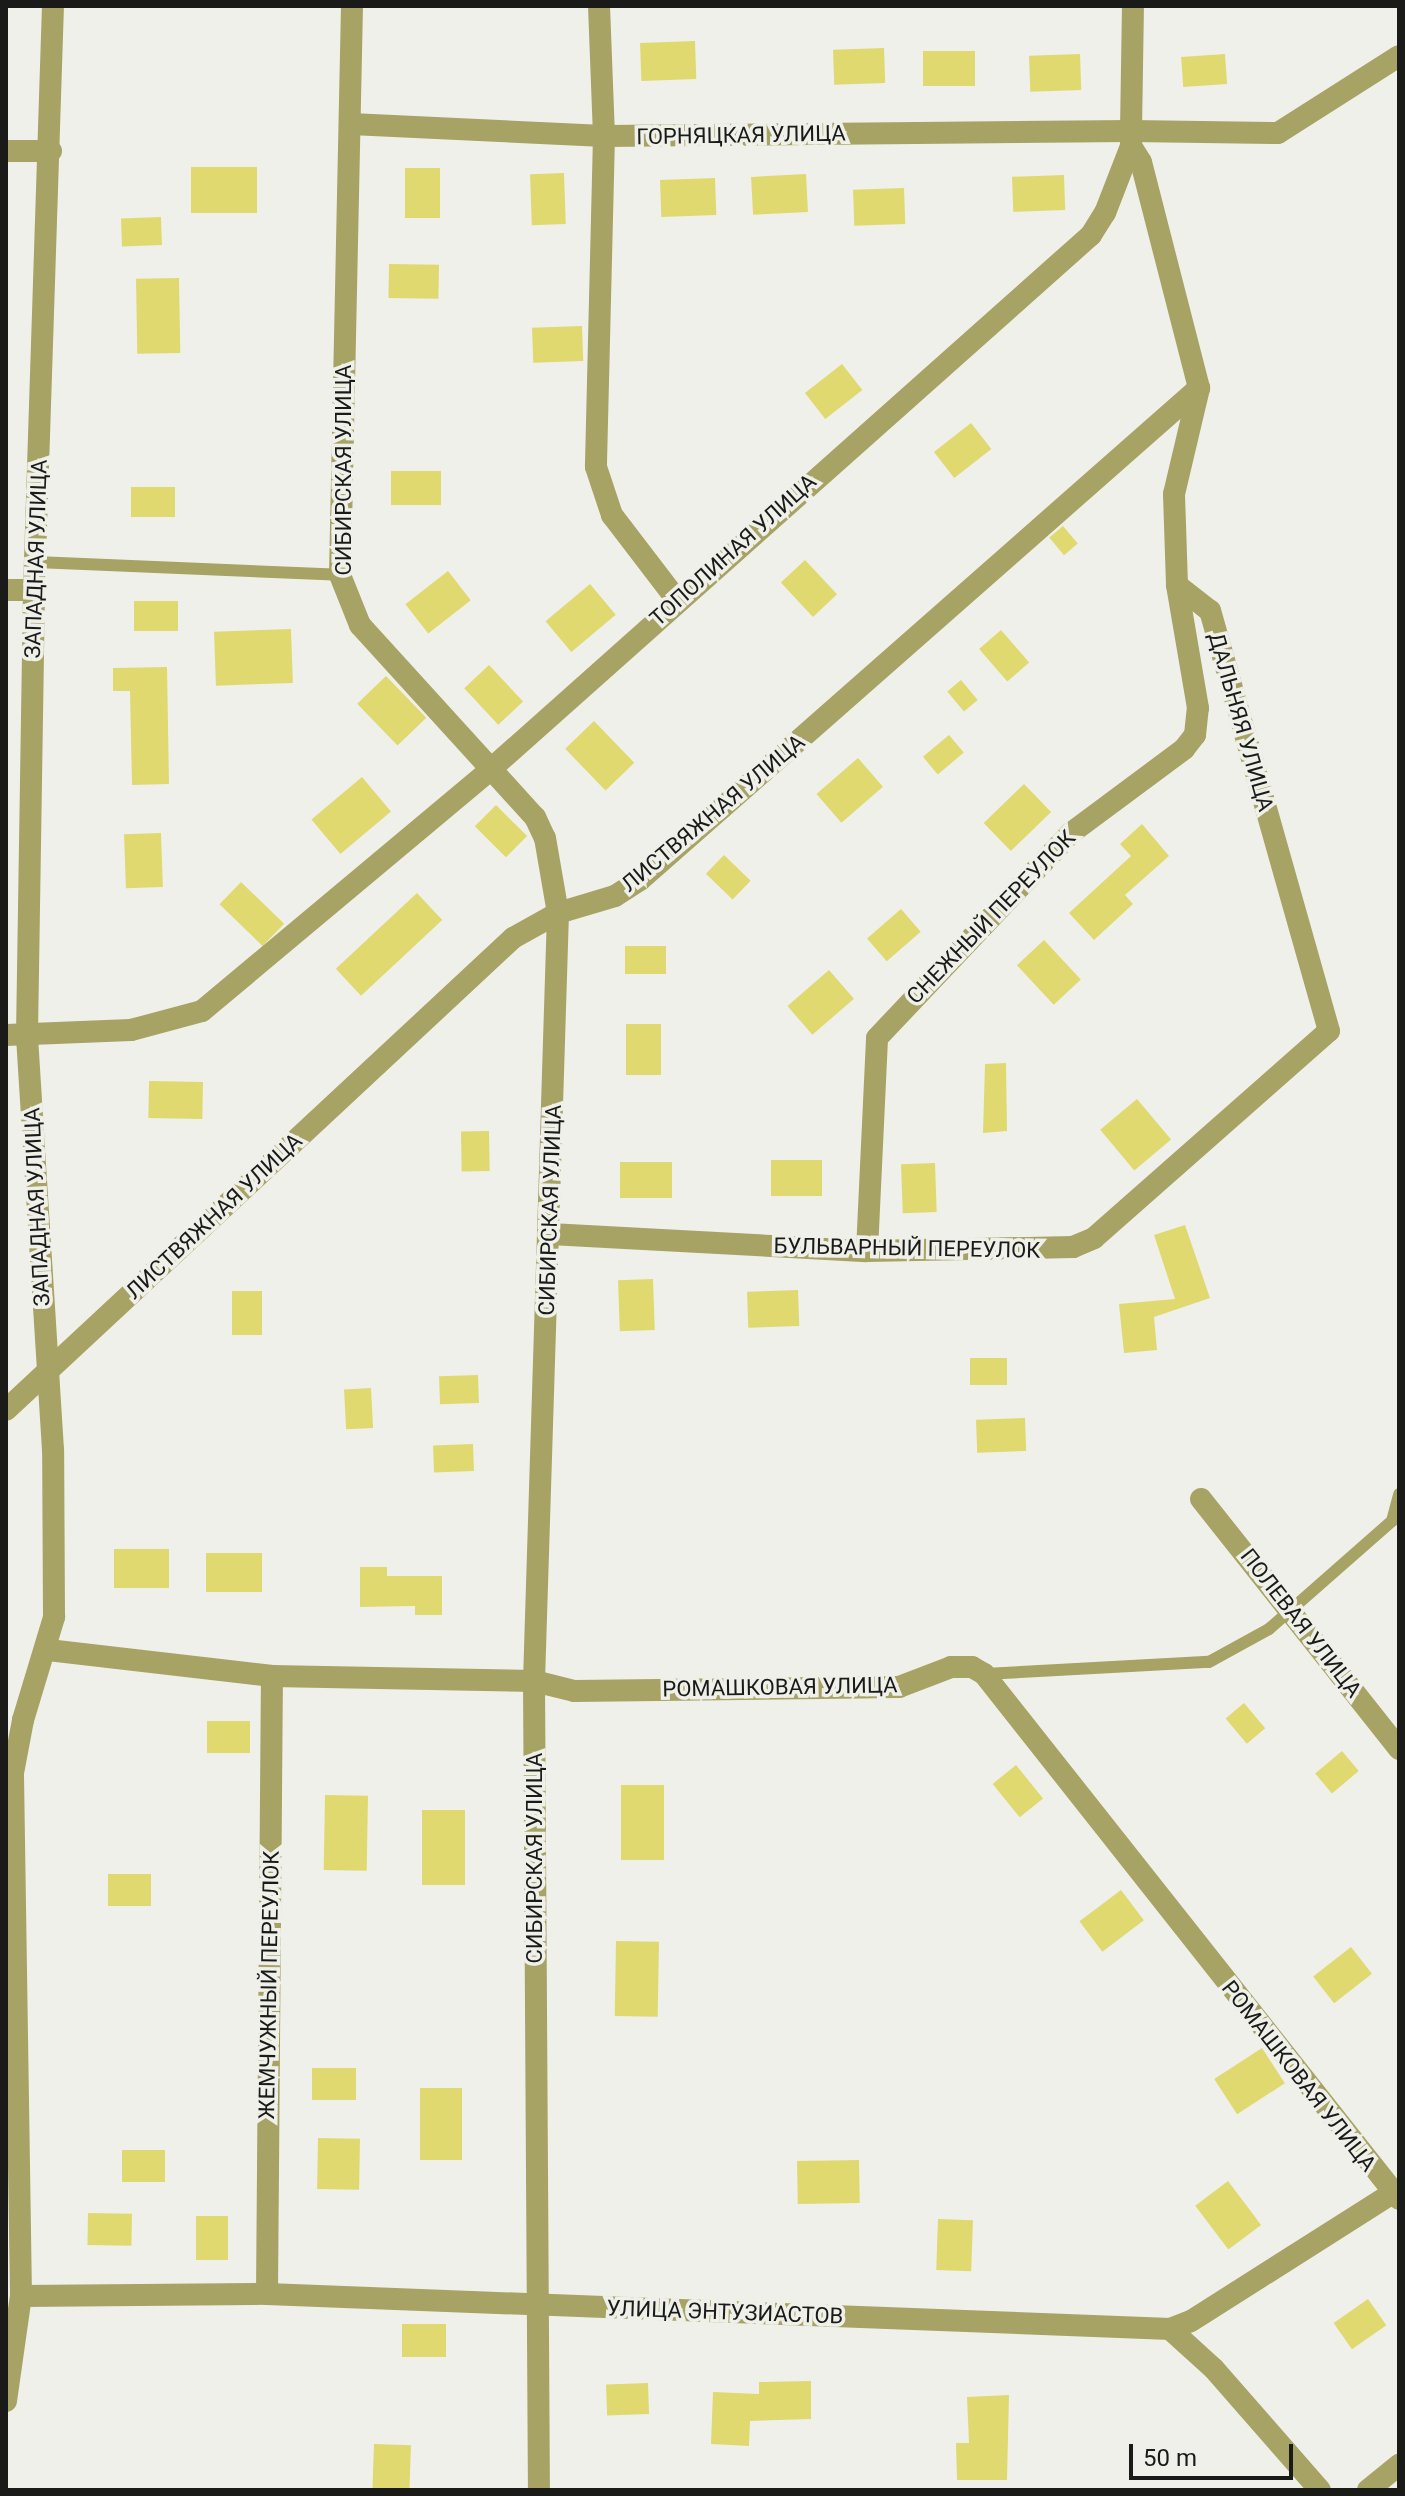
<!DOCTYPE html>
<html>
<head>
<meta charset="utf-8">
<style>
  body { margin:0 }
  #map { position:relative; width:1405px; height:2496px; overflow:hidden; background:#f0f0ea; font-family:Roboto,sans-serif }
  div>[style] { position:absolute }
  .building>* { inset:0; background:#dfd970; transform-origin:0 0 }
  .service>* { height:12px; margin:-6px; padding:0 6px; transform-origin:6px; border-radius:6px; background:#a7a364 }
  .minor>* { height:22px; margin:-11px; padding:0 11px; transform-origin:11px; border-radius:11px; background:#a7a364 }
  span { translate:-50% -50%; white-space:nowrap; text-align:center; line-height:1.15; -webkit-text-stroke:7px #f0f0ea; paint-order:stroke }
  .street-label { font-size:22px; color:#1a1a18 }
  .frame { position:absolute; inset:0; border:8px solid #1a1a18; pointer-events:none }
  .scale { position:absolute; left:1129px; top:2444px; width:164px; height:36px; box-sizing:border-box; border:4px solid #1a1a18; border-top:0; padding-left:10px; font-size:24px; line-height:28px; white-space:nowrap; color:#1a1a18; -webkit-text-stroke:6px #f0f0ea; paint-order:stroke }
</style>
</head>
<body>
<div id="map">
  <div class="building">
    <i style="left:695px;top:41px;width:38px;height:55px;rotate:88deg"></i>
    <i style="left:884px;top:48px;width:35px;height:51px;rotate:88deg"></i>
    <i style="left:975px;top:51px;width:35px;height:52px;rotate:90deg"></i>
    <i style="left:1080px;top:54px;width:36px;height:51px;rotate:88deg"></i>
    <i style="left:1225px;top:54px;width:30px;height:44px;rotate:86deg"></i>
    <i style="left:191px;top:167px;width:66px;height:46px"></i>
    <i style="left:405px;top:168px;width:35px;height:50px"></i>
    <i style="left:564px;top:173px;width:51px;height:34px;rotate:88deg"></i>
    <i style="left:806px;top:174px;width:38px;height:55px;rotate:87deg"></i>
    <i style="left:1064px;top:175px;width:35px;height:52px;rotate:88deg"></i>
    <i style="left:715px;top:178px;width:37px;height:55px;rotate:88deg"></i>
    <i style="left:904px;top:188px;width:36px;height:51px;rotate:88deg"></i>
    <i style="left:161px;top:217px;width:28px;height:40px;rotate:88deg"></i>
    <i style="left:389px;top:264px;width:50px;height:34px;rotate:1deg"></i>
    <i style="left:179px;top:278px;width:75px;height:43px;rotate:89deg"></i>
    <i style="left:582px;top:326px;width:35px;height:50px;rotate:88deg"></i>
    <i style="left:842px;top:364px;width:33px;height:47px;rotate:52deg"></i>
    <i style="left:971px;top:423px;width:33px;height:47px;rotate:52deg"></i>
    <i style="left:441px;top:471px;width:34px;height:50px;rotate:90deg"></i>
    <i style="left:131px;top:487px;width:44px;height:30px"></i>
    <i style="left:1063px;top:526px;width:23px;height:18px;rotate:50deg"></i>
    <i style="left:805px;top:560px;width:47px;height:33px;rotate:47deg"></i>
    <i style="left:448px;top:571px;width:37px;height:54px;rotate:52deg"></i>
    <i style="left:590px;top:584px;width:40px;height:58px;rotate:50deg"></i>
    <i style="left:178px;top:601px;width:30px;height:44px;rotate:90deg"></i>
    <i style="left:291px;top:629px;width:54px;height:77px;rotate:88deg"></i>
    <i style="left:1001px;top:630px;width:43px;height:29px;rotate:49deg"></i>
    <i style="left:489px;top:665px;width:50px;height:34px;rotate:47deg"></i>
    <i style="clip-path:polygon(167px 667px,169px 784px,132px 785px,130px 691px,113px 691px,113px 668px)"></i>
    <i style="left:386px;top:676px;width:58px;height:40px;rotate:46deg"></i>
    <i style="left:961px;top:680px;width:26px;height:18px;rotate:50deg"></i>
    <i style="left:594px;top:721px;width:58px;height:40px;rotate:46deg"></i>
    <i style="left:949px;top:735px;width:23px;height:34px;rotate:50deg"></i>
    <i style="left:858px;top:758px;width:38px;height:55px;rotate:49deg"></i>
    <i style="left:362px;top:777px;width:45px;height:66px;rotate:50deg"></i>
    <i style="left:1024px;top:784px;width:39px;height:56px;rotate:46deg"></i>
    <i style="left:496px;top:805px;width:44px;height:30px;rotate:45deg"></i>
    <i style="clip-path:polygon(1142px 824px,1169px 856px,1125px 895px,1133px 904px,1094px 940px,1069px 913px,1131px 856px,1120px 844px)"></i>
    <i style="left:161px;top:833px;width:54px;height:37px;rotate:88deg"></i>
    <i style="left:724px;top:855px;width:37px;height:26px;rotate:44deg"></i>
    <i style="left:241px;top:882px;width:60px;height:31px;rotate:44deg"></i>
    <i style="left:417px;top:893px;width:37px;height:111px;rotate:47deg"></i>
    <i style="left:901px;top:909px;width:30px;height:45px;rotate:49deg"></i>
    <i style="left:1044px;top:940px;width:54px;height:37px;rotate:47deg"></i>
    <i style="left:666px;top:946px;width:28px;height:41px;rotate:90deg"></i>
    <i style="left:829px;top:970px;width:38px;height:55px;rotate:49deg"></i>
    <i style="left:626px;top:1024px;width:35px;height:51px"></i>
    <i style="clip-path:polygon(1006px 1063px,1007px 1131px,983px 1133px,985px 1064px)"></i>
    <i style="left:149px;top:1081px;width:54px;height:37px;rotate:1deg"></i>
    <i style="left:1137px;top:1099px;width:53px;height:48px;rotate:50deg"></i>
    <i style="left:489px;top:1131px;width:40px;height:28px;rotate:89deg"></i>
    <i style="left:771px;top:1160px;width:51px;height:36px"></i>
    <i style="left:620px;top:1162px;width:52px;height:36px"></i>
    <i style="left:935px;top:1163px;width:49px;height:34px;rotate:88deg"></i>
    <i style="clip-path:polygon(1185px 1225px,1210px 1298px,1154px 1317px,1157px 1350px,1124px 1353px,1119px 1304px,1175px 1299px,1154px 1235px)"></i>
    <i style="left:653px;top:1279px;width:51px;height:35px;rotate:88deg"></i>
    <i style="left:798px;top:1290px;width:36px;height:51px;rotate:88deg"></i>
    <i style="left:232px;top:1291px;width:30px;height:44px"></i>
    <i style="left:970px;top:1358px;width:37px;height:27px"></i>
    <i style="left:478px;top:1375px;width:28px;height:39px;rotate:88deg"></i>
    <i style="left:371px;top:1388px;width:40px;height:27px;rotate:87deg"></i>
    <i style="left:1025px;top:1418px;width:33px;height:49px;rotate:88deg"></i>
    <i style="left:473px;top:1444px;width:27px;height:40px;rotate:88deg"></i>
    <i style="left:114px;top:1549px;width:55px;height:39px"></i>
    <i style="left:262px;top:1553px;width:39px;height:56px;rotate:90deg"></i>
    <i style="clip-path:polygon(360px 1567px,387px 1567px,387px 1576px,442px 1576px,442px 1615px,415px 1615px,415px 1606px,360px 1607px)"></i>
    <i style="left:1244px;top:1703px;width:33px;height:24px;rotate:50deg"></i>
    <i style="left:207px;top:1721px;width:43px;height:32px"></i>
    <i style="left:1342px;top:1751px;width:26px;height:35px;rotate:50deg"></i>
    <i style="left:1016px;top:1765px;width:43px;height:30px;rotate:51deg"></i>
    <i style="left:621px;top:1785px;width:43px;height:75px"></i>
    <i style="left:325px;top:1795px;width:43px;height:75px;rotate:1deg"></i>
    <i style="left:422px;top:1810px;width:43px;height:75px"></i>
    <i style="left:108px;top:1874px;width:43px;height:32px"></i>
    <i style="left:1121px;top:1890px;width:38px;height:52px;rotate:53deg"></i>
    <i style="left:616px;top:1941px;width:43px;height:75px;rotate:1deg"></i>
    <i style="left:1351px;top:1947px;width:34px;height:48px;rotate:52deg"></i>
    <i style="left:1262px;top:2048px;width:42px;height:57px;rotate:57deg"></i>
    <i style="left:312px;top:2068px;width:44px;height:32px"></i>
    <i style="left:420px;top:2088px;width:42px;height:72px"></i>
    <i style="left:318px;top:2138px;width:42px;height:51px;rotate:1deg"></i>
    <i style="left:122px;top:2150px;width:43px;height:32px"></i>
    <i style="left:859px;top:2160px;width:43px;height:62px;rotate:89deg"></i>
    <i style="left:1228px;top:2181px;width:55px;height:41px;rotate:53deg"></i>
    <i style="left:88px;top:2213px;width:44px;height:32px;rotate:1deg"></i>
    <i style="left:196px;top:2216px;width:32px;height:44px"></i>
    <i style="left:938px;top:2219px;width:35px;height:51px;rotate:2deg"></i>
    <i style="left:1368px;top:2299px;width:32px;height:42px;rotate:55deg"></i>
    <i style="left:446px;top:2324px;width:33px;height:44px;rotate:90deg"></i>
    <i style="clip-path:polygon(811px 2381px,811px 2419px,750px 2421px,749px 2446px,711px 2444px,713px 2392px,759px 2394px,759px 2382px)"></i>
    <i style="left:648px;top:2383px;width:31px;height:42px;rotate:88deg"></i>
    <i style="clip-path:polygon(1009px 2395px,1007px 2480px,957px 2480px,956px 2443px,969px 2443px,967px 2397px)"></i>
    <i style="left:374px;top:2444px;width:37px;height:46px;rotate:2deg"></i>
  </div>
  <div class="service">
    <i style="left:36px;top:562px;width:304px;rotate:2.4deg"></i>
    <i style="left:984px;top:1674px;width:225px;rotate:-3.1deg"></i>
    <i style="left:1209px;top:1662px;width:68px;rotate:-28.8deg"></i>
    <i style="left:1269px;top:1629px;width:164px;rotate:-41.3deg"></i>
    <i style="left:1392px;top:1521px;width:28px;rotate:-75deg"></i>
  </div>
  <div class="minor">
    <i style="left:352px;top:6px;width:569px;rotate:91.21deg"></i>
    <i style="left:340px;top:575px;width:54px;rotate:68.2deg"></i>
    <i style="left:360px;top:625px;width:260px;rotate:47.7deg"></i>
    <i style="left:535px;top:817px;width:23px;rotate:65deg"></i>
    <i style="left:545px;top:838px;width:76px;rotate:80.2deg"></i>
    <i style="left:558px;top:913px;width:768px;rotate:91.79deg"></i>
    <i style="left:534px;top:1681px;width:809px;rotate:89.65deg"></i>
    <i style="left:599px;top:6px;width:130px;rotate:87.8deg"></i>
    <i style="left:604px;top:136px;width:331px;rotate:91.4deg"></i>
    <i style="left:596px;top:467px;width:51px;rotate:71.6deg"></i>
    <i style="left:612px;top:515px;width:107px;rotate:52.6deg"></i>
    <i style="left:351px;top:124px;width:253px;rotate:2.7deg"></i>
    <i style="left:604px;top:136px;width:527px;rotate:-0.54deg"></i>
    <i style="left:1131px;top:131px;width:125px;rotate:-89.1deg"></i>
    <i style="left:6px;top:151px;width:45px"></i>
    <i style="left:6px;top:590px;width:28px"></i>
    <i style="left:6px;top:1035px;width:125px;rotate:-2.3deg"></i>
    <i style="left:131px;top:1030px;width:73px;rotate:-15deg"></i>
    <i style="left:202px;top:1011px;width:377px;rotate:-39.9deg"></i>
    <i style="left:491px;top:769px;width:803px;rotate:-41.67deg"></i>
    <i style="left:1091px;top:235px;width:26px;rotate:-58deg"></i>
    <i style="left:1105px;top:213px;width:72px;rotate:-68.8deg"></i>
    <i style="left:1131px;top:146px;width:15px;rotate:-90deg"></i>
    <i style="left:1131px;top:131px;width:147px;rotate:0.8deg"></i>
    <i style="left:1278px;top:133px;width:143px;rotate:-32.5deg"></i>
    <i style="left:550px;top:1234px;width:317px;rotate:3.1deg"></i>
    <i style="left:867px;top:1251px;width:206px;rotate:-1.1deg"></i>
    <i style="left:1073px;top:1247px;width:23px;rotate:-23deg"></i>
    <i style="left:1094px;top:1238px;width:313px;rotate:-41.4deg"></i>
    <i style="left:1329px;top:1031px;width:437px;rotate:-105.8deg"></i>
    <i style="left:1210px;top:611px;width:42px;rotate:-141.8deg"></i>
    <i style="left:1177px;top:585px;width:91px;rotate:-91.9deg"></i>
    <i style="left:1174px;top:494px;width:109px;rotate:-76.7deg"></i>
    <i style="left:1199px;top:388px;width:233px;rotate:-104.4deg"></i>
    <i style="left:1141px;top:162px;width:19px;rotate:-122deg"></i>
    <i style="left:867px;top:1251px;width:213px;rotate:-87.3deg"></i>
    <i style="left:877px;top:1038px;width:282px;rotate:-46.6deg"></i>
    <i style="left:1071px;top:833px;width:141px;rotate:-36.6deg"></i>
    <i style="left:1184px;top:749px;width:18px;rotate:-52deg"></i>
    <i style="left:1195px;top:735px;width:27px;rotate:-84deg"></i>
    <i style="left:1198px;top:708px;width:125px;rotate:-99.7deg"></i>
    <i style="left:6px;top:1410px;width:693px;rotate:-42.95deg"></i>
    <i style="left:513px;top:938px;width:51px;rotate:-29.1deg"></i>
    <i style="left:558px;top:913px;width:59px;rotate:-16.6deg"></i>
    <i style="left:615px;top:896px;width:30px;rotate:-33deg"></i>
    <i style="left:640px;top:880px;width:745px;rotate:-41.35deg"></i>
    <i style="left:1201px;top:1499px;width:319px;rotate:51.6deg"></i>
    <i style="left:48px;top:1650px;width:226px;rotate:6.6deg"></i>
    <i style="left:272px;top:1676px;width:262px;rotate:1.1deg"></i>
    <i style="left:534px;top:1681px;width:41px;rotate:14deg"></i>
    <i style="left:574px;top:1691px;width:325px;rotate:-0.7deg"></i>
    <i style="left:899px;top:1687px;width:56px;rotate:-21deg"></i>
    <i style="left:951px;top:1667px;width:21px"></i>
    <i style="left:972px;top:1667px;width:14px;rotate:30deg"></i>
    <i style="left:984px;top:1674px;width:669px;rotate:51.67deg"></i>
    <i style="left:267px;top:2294px;width:618px;rotate:-89.54deg"></i>
    <i style="left:21px;top:2296px;width:246px;rotate:-0.5deg"></i>
    <i style="left:267px;top:2294px;width:904px;rotate:2.22deg"></i>
    <i style="left:1170px;top:2329px;width:22px;rotate:-21deg"></i>
    <i style="left:1191px;top:2321px;width:237px;rotate:-32.4deg"></i>
    <i style="left:1170px;top:2329px;width:59px;rotate:42.3deg"></i>
    <i style="left:1214px;top:2369px;width:161px;rotate:48.8deg"></i>
    <i style="left:6px;top:2401px;width:106px;rotate:-81.9deg"></i>
    <i style="left:21px;top:2296px;width:523px;rotate:-90.88deg"></i>
    <i style="left:13px;top:1773px;width:54px;rotate:-79.3deg"></i>
    <i style="left:23px;top:1720px;width:108px;rotate:-73.2deg"></i>
    <i style="left:54px;top:1617px;width:167px;rotate:-90.3deg"></i>
    <i style="left:53px;top:1450px;width:416px;rotate:-93.6deg"></i>
    <i style="left:27px;top:1035px;width:445px;rotate:-89.1deg"></i>
    <i style="left:34px;top:590px;width:584px;rotate:-88.14deg"></i>
    <i style="left:1368px;top:2490px;width:40px;rotate:-39deg"></i>
  </div>
  <div class="street-label">
    <span style="left:741px;top:135px;rotate:-1deg">ГОРНЯЦКАЯ УЛИЦА</span>
    <span style="left:344px;top:470px;rotate:-90deg">СИБИРСКАЯ УЛИЦА</span>
    <span style="left:733px;top:550px;rotate:-42deg">ТОПОЛИНАЯ УЛИЦА</span>
    <span style="left:36px;top:559px;rotate:-88deg">ЗАПАДНАЯ УЛИЦА</span>
    <span style="left:1241px;top:722px;rotate:74deg">ДАЛЬНЯЯ УЛИЦА</span>
    <span style="left:713px;top:813px;rotate:-40deg">ЛИСТВЯЖНАЯ УЛИЦА</span>
    <span style="left:991px;top:917px;rotate:-46deg">СНЕЖНЫЙ ПЕРЕУЛОК</span>
    <span style="left:37px;top:1207px;rotate:-93deg">ЗАПАДНАЯ УЛИЦА</span>
    <span style="left:550px;top:1210px;rotate:-88deg">СИБИРСКАЯ УЛИЦА</span>
    <span style="left:214px;top:1216px;rotate:-43deg">ЛИСТВЯЖНАЯ УЛИЦА</span>
    <span style="left:907px;top:1248px;rotate:1deg">БУЛЬВАРНЫЙ ПЕРЕУЛОК</span>
    <span style="left:1301px;top:1623px;rotate:52deg">ПОЛЕВАЯ УЛИЦА</span>
    <span style="left:780px;top:1687px;rotate:-1deg">РОМАШКОВАЯ УЛИЦА</span>
    <span style="left:535px;top:1858px;rotate:-90deg">СИБИРСКАЯ УЛИЦА</span>
    <span style="left:269px;top:1985px;rotate:-89deg">ЖЕМЧУЖНЫЙ ПЕРЕУЛОК</span>
    <span style="left:1299px;top:2076px;rotate:52deg">РОМАШКОВАЯ УЛИЦА</span>
    <span style="left:725px;top:2312px;rotate:2deg">УЛИЦА ЭНТУЗИАСТОВ</span>
  </div>
  <div class="frame"></div>
  <div class="scale">50 m</div>
</div>
</body>
</html>
